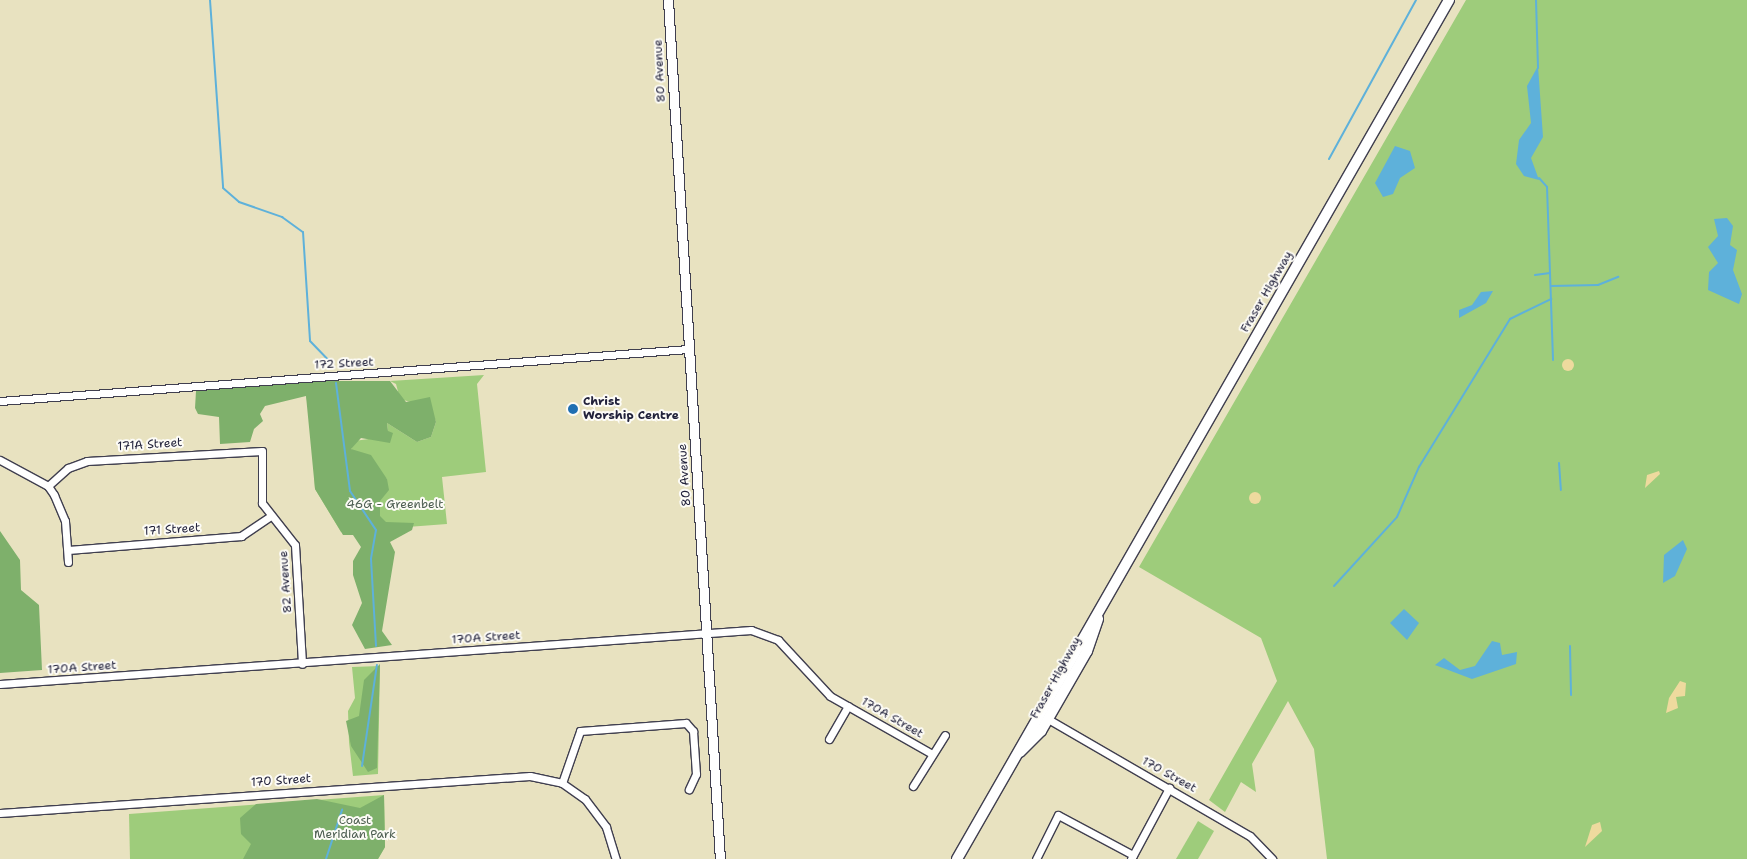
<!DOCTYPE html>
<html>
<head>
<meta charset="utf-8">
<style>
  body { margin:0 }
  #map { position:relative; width:1747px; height:859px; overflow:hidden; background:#e8e2c0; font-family:"Shantell Sans",sans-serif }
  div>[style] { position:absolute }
  .green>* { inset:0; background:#9ecc7b }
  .forest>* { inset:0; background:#7eb06b }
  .sand>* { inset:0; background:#eeda9e }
  .round { border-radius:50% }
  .water>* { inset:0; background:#5eb1da }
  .stream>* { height:2px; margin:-1px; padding:0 1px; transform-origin:1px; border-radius:1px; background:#5eb1da }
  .roads { filter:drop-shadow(1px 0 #403f4f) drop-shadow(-1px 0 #403f4f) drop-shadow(0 1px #403f4f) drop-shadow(0 -1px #403f4f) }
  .minor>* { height:7px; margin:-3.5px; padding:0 3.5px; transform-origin:3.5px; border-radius:3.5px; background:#fff }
  .secondary>* { height:9px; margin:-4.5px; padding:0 4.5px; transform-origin:4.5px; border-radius:4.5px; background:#fff }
  .primary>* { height:10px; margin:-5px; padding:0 5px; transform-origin:5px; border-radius:5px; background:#fff }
  .dots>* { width:14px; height:14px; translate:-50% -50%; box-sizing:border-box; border:2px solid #fdfcf7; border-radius:50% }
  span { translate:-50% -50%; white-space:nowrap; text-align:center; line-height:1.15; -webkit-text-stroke:4px #fdfcf7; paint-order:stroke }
  .street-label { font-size:12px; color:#22223b }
  .poi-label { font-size:12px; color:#22223b; font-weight:700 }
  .left { translate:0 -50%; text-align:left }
  .park-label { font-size:12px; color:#4d5e51 }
</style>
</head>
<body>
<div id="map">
  <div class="green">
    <i style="clip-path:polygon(1466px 0,1747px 0,1747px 859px,1327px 859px,1314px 749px,1288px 701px,1252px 764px,1256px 792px,1241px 782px,1225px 812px,1209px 800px,1277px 681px,1261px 638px,1139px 567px)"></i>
    <i style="clip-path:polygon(484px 375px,477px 384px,486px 472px,442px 477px,447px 524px,341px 532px,315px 489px,311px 419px,304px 387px,318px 386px,322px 488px,387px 479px,351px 449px,354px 441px,376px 438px,388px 431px,387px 423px,417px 442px,431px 437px,436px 422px,431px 408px,400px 399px,396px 384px,390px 381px)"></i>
    <i style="clip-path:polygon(380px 666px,378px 774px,353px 776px,349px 742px,348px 711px,355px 698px,352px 667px)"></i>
    <i style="clip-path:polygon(384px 795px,385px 847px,378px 859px,130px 859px,129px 814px)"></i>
    <i style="clip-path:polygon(1198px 821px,1214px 831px,1198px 859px,1176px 859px)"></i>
  </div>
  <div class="forest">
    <i style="clip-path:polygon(322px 381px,390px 381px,406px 402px,430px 397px,436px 422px,431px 437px,417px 442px,387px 423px,388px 431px,393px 433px,390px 443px,361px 438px,351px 449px,371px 455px,387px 479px,389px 490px,380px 501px,380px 516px,386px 522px,414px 523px,412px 530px,390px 542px,395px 552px,382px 631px,392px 645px,365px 649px,352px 625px,362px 603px,353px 575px,353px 561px,361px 547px,353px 535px,343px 535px,315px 489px,306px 396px,265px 406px,260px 414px,263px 421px,254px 429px,250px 442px,220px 444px,219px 417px,198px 414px,195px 408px,196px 391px)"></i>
    <i style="clip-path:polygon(0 531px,20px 560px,21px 590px,39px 605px,42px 670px,0 673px)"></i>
    <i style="clip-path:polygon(380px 664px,377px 768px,368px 772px,351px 746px,346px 721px,359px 716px,364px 680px)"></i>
    <i style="clip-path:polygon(384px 795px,385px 847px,378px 859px,243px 859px,251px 844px,241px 834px,240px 818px,256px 804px,317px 799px,360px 808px)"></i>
  </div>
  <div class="sand">
    <i class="round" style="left:1562px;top:359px;width:12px;height:12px"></i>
    <i style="clip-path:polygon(1659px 471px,1660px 474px,1645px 488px,1647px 475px)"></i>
    <i class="round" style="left:1249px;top:492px;width:12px;height:12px"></i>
    <i style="clip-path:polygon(1680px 681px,1686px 683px,1685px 696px,1676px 697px,1678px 708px,1666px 713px,1669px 698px)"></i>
    <i style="clip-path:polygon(1600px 822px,1602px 831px,1585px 847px,1592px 825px)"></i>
  </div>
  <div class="water">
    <i style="clip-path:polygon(1538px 66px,1543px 137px,1531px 158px,1539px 180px,1524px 176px,1516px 164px,1519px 140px,1531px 123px,1527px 86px)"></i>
    <i style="clip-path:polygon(1395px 146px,1410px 151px,1415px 168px,1400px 178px,1393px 194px,1383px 197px,1375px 183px)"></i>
    <i style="clip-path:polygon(1714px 219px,1727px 218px,1733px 226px,1730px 245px,1737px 250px,1733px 270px,1742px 294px,1739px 304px,1708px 290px,1709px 272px,1718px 263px,1708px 247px,1718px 236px)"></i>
    <i style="clip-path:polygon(1493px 291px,1486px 303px,1459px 318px,1459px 310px,1472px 305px,1481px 292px)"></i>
    <i style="clip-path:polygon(1683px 540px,1687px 549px,1675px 576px,1663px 583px,1664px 555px)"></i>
    <i style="clip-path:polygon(1404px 609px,1419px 623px,1407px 640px,1390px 623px)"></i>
    <i style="clip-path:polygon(1492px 641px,1500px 643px,1502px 655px,1517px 652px,1516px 664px,1472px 679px,1435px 665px,1444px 658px,1460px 670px,1475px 666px)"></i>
  </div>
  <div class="stream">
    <i style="left:210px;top:0;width:188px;rotate:86deg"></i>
    <i style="left:223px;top:188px;width:21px;rotate:41deg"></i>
    <i style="left:239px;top:202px;width:46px;rotate:19.2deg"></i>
    <i style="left:282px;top:217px;width:26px;rotate:36deg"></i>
    <i style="left:303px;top:232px;width:109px;rotate:86.3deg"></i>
    <i style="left:310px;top:341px;width:33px;rotate:46deg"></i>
    <i style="left:1536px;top:0;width:68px;rotate:88.3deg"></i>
    <i style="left:1329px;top:159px;width:181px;rotate:-61.3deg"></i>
    <i style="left:1539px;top:178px;width:12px;rotate:48deg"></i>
    <i style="left:1547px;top:187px;width:173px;rotate:88deg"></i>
    <i style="left:1535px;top:275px;width:15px;rotate:-8deg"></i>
    <i style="left:1551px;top:286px;width:47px;rotate:-1.2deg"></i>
    <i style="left:1598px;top:285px;width:22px;rotate:-22deg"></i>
    <i style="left:336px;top:383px;width:109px;rotate:82.6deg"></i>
    <i style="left:350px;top:491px;width:47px;rotate:56.3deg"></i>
    <i style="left:376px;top:530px;width:29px;rotate:100deg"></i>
    <i style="left:371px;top:559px;width:87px;rotate:86.7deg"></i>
    <i style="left:1559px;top:463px;width:27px;rotate:86deg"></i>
    <i style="left:1334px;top:586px;width:93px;rotate:-47.6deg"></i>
    <i style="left:1397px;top:517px;width:55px;rotate:-66.3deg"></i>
    <i style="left:1419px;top:467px;width:174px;rotate:-58.4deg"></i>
    <i style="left:1510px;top:319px;width:46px;rotate:-26deg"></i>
    <i style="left:1570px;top:646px;width:49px;rotate:88.8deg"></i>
    <i style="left:362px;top:766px;width:102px;rotate:-81.6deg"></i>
    <i style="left:326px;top:859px;width:52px;rotate:-71.9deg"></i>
  </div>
  <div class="roads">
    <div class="minor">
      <i style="left:0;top:401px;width:691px;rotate:-4.32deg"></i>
      <i style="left:0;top:460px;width:55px;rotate:28.4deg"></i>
      <i style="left:48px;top:486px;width:11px;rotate:56deg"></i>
      <i style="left:54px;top:495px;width:28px;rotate:67deg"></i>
      <i style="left:65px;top:521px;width:41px;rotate:85.8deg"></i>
      <i style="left:48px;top:486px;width:27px;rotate:-42deg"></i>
      <i style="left:68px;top:468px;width:20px;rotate:-20deg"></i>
      <i style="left:87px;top:461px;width:175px;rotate:-3.3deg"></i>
      <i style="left:262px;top:451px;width:52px;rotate:90deg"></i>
      <i style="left:262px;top:503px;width:53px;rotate:51.8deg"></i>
      <i style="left:295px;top:545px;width:119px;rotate:86.6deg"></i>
      <i style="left:68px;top:550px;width:174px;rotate:-4.6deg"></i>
      <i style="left:241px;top:536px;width:36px;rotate:-34deg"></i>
      <i style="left:0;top:684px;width:753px;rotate:-4.11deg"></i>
      <i style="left:751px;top:630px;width:29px;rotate:20deg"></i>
      <i style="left:778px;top:640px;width:76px;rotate:47.1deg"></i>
      <i style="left:830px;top:696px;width:117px;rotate:29.6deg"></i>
      <i style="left:1048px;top:719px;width:233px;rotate:30.1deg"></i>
      <i style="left:1250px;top:836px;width:32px;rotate:46deg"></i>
      <i style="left:829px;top:739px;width:38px;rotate:-60deg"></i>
      <i style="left:562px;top:783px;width:55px;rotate:-70.9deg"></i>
      <i style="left:580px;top:731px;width:106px;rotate:-4.3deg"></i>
      <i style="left:686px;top:723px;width:11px;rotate:49deg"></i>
      <i style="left:693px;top:731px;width:43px;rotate:86deg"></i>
      <i style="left:696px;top:774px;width:17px;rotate:115deg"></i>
      <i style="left:913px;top:786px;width:60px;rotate:-57.9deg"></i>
      <i style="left:0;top:813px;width:531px;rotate:-3.99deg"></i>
      <i style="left:530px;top:776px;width:33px;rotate:12deg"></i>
      <i style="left:562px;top:783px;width:28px;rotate:35deg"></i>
      <i style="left:585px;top:799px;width:35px;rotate:53deg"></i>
      <i style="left:606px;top:827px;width:34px;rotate:73deg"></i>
      <i style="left:1036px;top:859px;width:49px;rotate:-63.4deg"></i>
      <i style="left:1058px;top:815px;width:85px;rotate:28.1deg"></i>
      <i style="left:1131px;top:859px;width:81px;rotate:-61.8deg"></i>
    </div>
    <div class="secondary">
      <i style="left:668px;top:0;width:861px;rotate:86.54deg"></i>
    </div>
    <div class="primary">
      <i style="left:1020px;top:752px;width:30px;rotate:-45deg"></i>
      <i style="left:1041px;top:731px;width:92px;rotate:-60.1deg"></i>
      <i style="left:1087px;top:651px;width:34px;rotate:-71deg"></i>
      <i style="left:957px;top:859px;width:990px;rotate:-60.2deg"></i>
    </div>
  </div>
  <div class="dots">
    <i style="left:573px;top:409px;background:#1f6fb2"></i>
  </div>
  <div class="street-label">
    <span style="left:660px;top:71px;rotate:-93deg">80 Avenue</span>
    <span style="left:1267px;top:292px;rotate:-60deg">Fraser Highway</span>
    <span style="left:344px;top:364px;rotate:-3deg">172 Street</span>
    <span style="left:150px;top:445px;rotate:-4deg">171A Street</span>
    <span style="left:685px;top:475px;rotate:-94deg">80 Avenue</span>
    <span style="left:172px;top:530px;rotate:-4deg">171 Street</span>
    <span style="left:286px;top:582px;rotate:-94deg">82 Avenue</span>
    <span style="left:486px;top:638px;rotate:-4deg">170A Street</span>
    <span style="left:82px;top:668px;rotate:-4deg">170A Street</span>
    <span style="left:1056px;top:678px;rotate:-61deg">Fraser Highway</span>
    <span style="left:892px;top:718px;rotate:30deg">170A Street</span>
    <span style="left:1169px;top:775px;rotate:29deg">170 Street</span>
    <span style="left:281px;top:781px;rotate:-4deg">170 Street</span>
  </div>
  <div class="poi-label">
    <span class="left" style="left:583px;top:409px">Christ<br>Worship Centre</span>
  </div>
  <div class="park-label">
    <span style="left:395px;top:505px">46G - Greenbelt</span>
    <span style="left:355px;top:828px">Coast<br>Meridian Park</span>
  </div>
</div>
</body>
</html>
